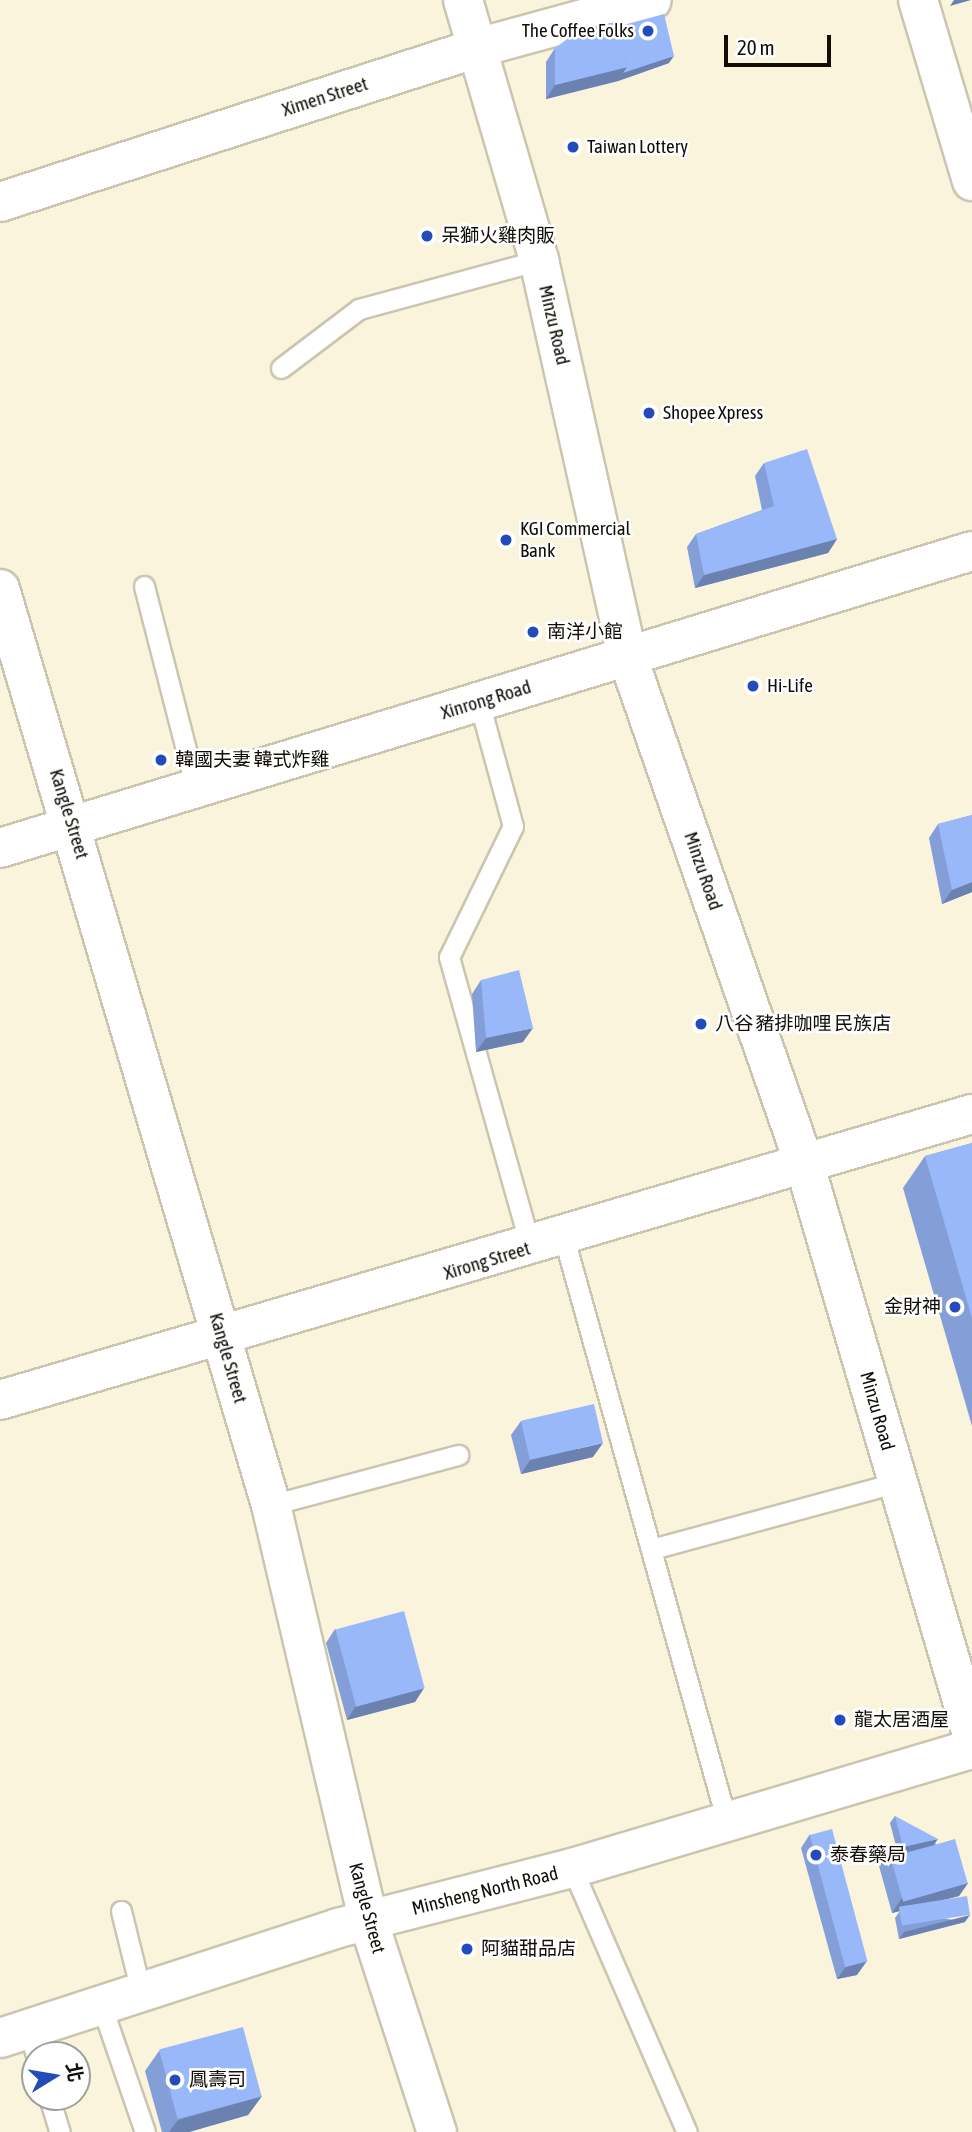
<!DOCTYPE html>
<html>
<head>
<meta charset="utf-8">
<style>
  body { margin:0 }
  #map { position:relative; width:972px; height:2132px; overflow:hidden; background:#faf4dd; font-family:"Asap Condensed","Noto Sans TC",sans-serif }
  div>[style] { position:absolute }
  .roads { filter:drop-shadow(2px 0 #cbc5b0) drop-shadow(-2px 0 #cbc5b0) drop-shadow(0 2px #cbc5b0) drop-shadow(0 -2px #cbc5b0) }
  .lane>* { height:19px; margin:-9.5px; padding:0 9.5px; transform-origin:9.5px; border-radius:9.5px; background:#fff }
  .street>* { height:38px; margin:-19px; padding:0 19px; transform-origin:19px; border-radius:19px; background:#fff }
  .secondary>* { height:38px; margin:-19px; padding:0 19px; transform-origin:19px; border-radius:19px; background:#fff }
  .wall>* { inset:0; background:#849ed7 }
  .shaded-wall>* { inset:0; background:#6b81af }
  .building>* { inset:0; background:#99b8fa; transform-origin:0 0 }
  .dots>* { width:19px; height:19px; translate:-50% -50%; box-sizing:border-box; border:4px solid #fff; border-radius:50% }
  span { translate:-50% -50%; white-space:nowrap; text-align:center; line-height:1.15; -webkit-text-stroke:5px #fff; paint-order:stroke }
  .poi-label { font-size:19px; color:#100e07 }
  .right { translate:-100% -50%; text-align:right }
  .left { translate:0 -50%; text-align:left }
  .street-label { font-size:19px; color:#100e07 }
  .north { position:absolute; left:21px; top:2041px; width:70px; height:70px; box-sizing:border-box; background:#fff; border:2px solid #9f9f9c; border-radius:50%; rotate:79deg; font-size:19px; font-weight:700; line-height:28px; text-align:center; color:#100e07 }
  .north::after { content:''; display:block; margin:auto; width:24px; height:32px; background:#234bb9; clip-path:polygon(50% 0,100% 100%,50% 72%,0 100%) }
  .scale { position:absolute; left:724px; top:35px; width:107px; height:32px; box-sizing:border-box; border:4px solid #100e07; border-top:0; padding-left:9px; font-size:21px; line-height:24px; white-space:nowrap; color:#100e07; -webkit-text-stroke:5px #fff; paint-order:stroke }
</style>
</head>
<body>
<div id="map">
  <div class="roads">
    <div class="lane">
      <i style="left:281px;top:368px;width:98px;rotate:-37.1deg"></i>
      <i style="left:359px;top:309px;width:187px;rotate:-15.2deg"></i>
      <i style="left:144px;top:586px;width:209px;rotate:75.6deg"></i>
      <i style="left:479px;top:702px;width:129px;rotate:74.7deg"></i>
      <i style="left:513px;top:826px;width:146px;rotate:116deg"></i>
      <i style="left:449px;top:957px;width:302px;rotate:74.3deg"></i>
      <i style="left:564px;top:1238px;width:606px;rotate:74.41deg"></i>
      <i style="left:271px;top:1505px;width:194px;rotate:-15deg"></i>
      <i style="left:652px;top:1549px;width:255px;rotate:-15.2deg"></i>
      <i style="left:572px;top:1868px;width:288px;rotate:66.5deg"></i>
      <i style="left:121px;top:1911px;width:88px;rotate:76.1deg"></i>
      <i style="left:102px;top:2007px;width:132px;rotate:71deg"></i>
      <i style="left:28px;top:2029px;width:27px;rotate:73deg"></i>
      <i style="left:49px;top:2097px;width:37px;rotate:73deg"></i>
    </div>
    <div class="street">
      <i style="left:918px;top:0;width:189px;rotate:73.4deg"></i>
      <i style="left:0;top:202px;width:501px;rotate:-17.89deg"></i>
      <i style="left:477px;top:48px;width:181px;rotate:-15.3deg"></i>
      <i style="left:0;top:589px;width:955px;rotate:73.52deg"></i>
      <i style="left:271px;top:1505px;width:426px;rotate:76.8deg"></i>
      <i style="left:368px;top:1920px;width:223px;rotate:72deg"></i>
      <i style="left:0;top:848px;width:1016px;rotate:-16.99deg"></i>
      <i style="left:0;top:1400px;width:1013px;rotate:-16.4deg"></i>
    </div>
    <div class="secondary">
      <i style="left:463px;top:0;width:271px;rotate:73.7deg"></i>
      <i style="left:539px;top:260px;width:408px;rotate:77.4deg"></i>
      <i style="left:628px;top:658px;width:538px;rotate:70.79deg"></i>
      <i style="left:805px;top:1166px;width:592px;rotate:73.62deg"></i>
      <i style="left:0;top:2038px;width:355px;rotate:-18deg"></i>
      <i style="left:338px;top:1928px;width:242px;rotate:-14.4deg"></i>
      <i style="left:572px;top:1868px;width:417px;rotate:-16.6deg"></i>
    </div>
  </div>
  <div class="wall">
    <i style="clip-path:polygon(616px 27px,669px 63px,618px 81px,546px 99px,546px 62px,555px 48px)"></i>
    <i style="clip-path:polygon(764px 463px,837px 539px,828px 553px,695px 588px,687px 547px,696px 534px,762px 510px,755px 476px)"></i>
    <i style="clip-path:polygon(972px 815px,972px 892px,942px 904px,929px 838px,938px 824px)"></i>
    <i style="clip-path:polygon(481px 980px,523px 1042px,476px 1052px,472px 994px)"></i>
    <i style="clip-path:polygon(972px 1143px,972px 1426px,903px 1188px,925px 1156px)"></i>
    <i style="clip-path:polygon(521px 1421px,593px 1457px,521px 1474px,511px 1435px)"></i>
    <i style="clip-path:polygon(335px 1629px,424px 1688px,415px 1702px,347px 1720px,326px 1643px)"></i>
    <i style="clip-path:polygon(895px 1816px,935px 1843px,968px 1883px,959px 1896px,902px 1911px,965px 1922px,899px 1939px,895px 1918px,900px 1911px,892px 1913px,879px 1866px,889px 1852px,897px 1850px,890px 1823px)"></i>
    <i style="clip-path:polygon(810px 1834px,857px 1975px,837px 1979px,801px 1848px)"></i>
    <i style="clip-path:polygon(159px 2051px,262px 2096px,248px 2115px,189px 2132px,162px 2132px,145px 2071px)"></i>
  </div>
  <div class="shaded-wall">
    <i style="clip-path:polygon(954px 0,971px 0,950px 6px)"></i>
    <i style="clip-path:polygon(674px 56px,669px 63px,618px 81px,546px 99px,555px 85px)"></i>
    <i style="clip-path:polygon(837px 539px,828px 553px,695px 588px,704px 575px)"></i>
    <i style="clip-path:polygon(972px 882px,972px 892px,942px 904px,952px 890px)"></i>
    <i style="clip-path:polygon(533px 1028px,523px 1042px,476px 1052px,486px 1038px)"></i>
    <i style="clip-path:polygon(603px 1443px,593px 1457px,521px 1474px,530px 1460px)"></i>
    <i style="clip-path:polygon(424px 1688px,415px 1702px,347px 1720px,356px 1706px)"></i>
    <i style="clip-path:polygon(938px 1839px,933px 1846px,898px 1854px,903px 1847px)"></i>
    <i style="clip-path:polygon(968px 1883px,959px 1896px,892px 1913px,901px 1899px)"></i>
    <i style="clip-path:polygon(970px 1915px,965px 1922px,899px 1939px,904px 1932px)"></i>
    <i style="clip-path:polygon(867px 1961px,857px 1975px,837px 1979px,846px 1966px)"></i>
    <i style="clip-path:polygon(262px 2096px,248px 2115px,189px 2132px,169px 2132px,178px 2120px)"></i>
  </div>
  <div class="building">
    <i style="clip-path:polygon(664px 14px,674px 56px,623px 73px,627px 67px,616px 27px)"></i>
    <i style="clip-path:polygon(615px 22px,627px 67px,555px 85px,555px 48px,581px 29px)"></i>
    <i style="clip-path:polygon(807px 449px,837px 539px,704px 575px,696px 534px,774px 506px,764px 463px)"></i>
    <i style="clip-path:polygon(972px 815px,972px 882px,952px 890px,938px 824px)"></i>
    <i style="clip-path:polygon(519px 970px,533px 1028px,486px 1038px,481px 980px)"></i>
    <i style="clip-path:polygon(972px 1143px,972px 1318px,925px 1156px)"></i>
    <i style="left:594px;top:1404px;width:40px;height:75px;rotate:77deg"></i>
    <i style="left:404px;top:1611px;width:80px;height:71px;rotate:75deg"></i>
    <i style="clip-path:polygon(895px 1816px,938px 1839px,903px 1847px)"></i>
    <i style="left:832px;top:1829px;width:137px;height:23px;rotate:75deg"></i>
    <i style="left:955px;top:1839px;width:46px;height:67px;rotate:74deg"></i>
    <i style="left:967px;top:1896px;width:19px;height:69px;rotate:81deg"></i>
    <i style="left:243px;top:2027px;width:72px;height:87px;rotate:75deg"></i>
  </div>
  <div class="dots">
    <i style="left:648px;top:31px;background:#234bb9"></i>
    <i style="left:573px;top:147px;background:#234bb9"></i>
    <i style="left:427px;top:236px;background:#234bb9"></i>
    <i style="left:649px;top:413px;background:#234bb9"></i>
    <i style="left:506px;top:540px;background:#234bb9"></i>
    <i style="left:533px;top:632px;background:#234bb9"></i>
    <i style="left:753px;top:686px;background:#234bb9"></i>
    <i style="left:161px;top:760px;background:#234bb9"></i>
    <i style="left:701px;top:1024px;background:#234bb9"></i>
    <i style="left:955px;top:1307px;background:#234bb9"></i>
    <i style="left:840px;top:1720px;background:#234bb9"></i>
    <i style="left:816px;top:1855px;background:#234bb9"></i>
    <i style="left:467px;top:1949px;background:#234bb9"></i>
    <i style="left:175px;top:2080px;background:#234bb9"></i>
  </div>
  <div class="poi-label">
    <span class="right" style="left:634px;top:31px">The Coffee Folks</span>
    <span class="left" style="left:587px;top:147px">Taiwan Lottery</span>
    <span class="left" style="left:441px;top:236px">呆獅火雞肉販</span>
    <span class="left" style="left:663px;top:413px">Shopee Xpress</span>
    <span class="left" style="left:520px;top:540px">KGI Commercial<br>Bank</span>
    <span class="left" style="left:547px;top:632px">南洋小館</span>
    <span class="left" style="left:767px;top:686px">Hi-Life</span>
    <span class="left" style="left:175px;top:760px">韓國夫妻 韓式炸雞</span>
    <span class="left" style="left:715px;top:1024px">八谷 豬排咖哩 民族店</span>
    <span class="right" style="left:941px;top:1307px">金財神</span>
    <span class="left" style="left:854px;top:1720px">龍太居酒屋</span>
    <span class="left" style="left:830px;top:1855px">泰春藥局</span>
    <span class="left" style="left:481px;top:1949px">阿貓甜品店</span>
    <span class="left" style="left:189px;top:2080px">鳳壽司</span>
  </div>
  <div class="street-label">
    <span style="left:325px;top:97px;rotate:-18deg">Ximen Street</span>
    <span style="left:554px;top:325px;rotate:77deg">Minzu Road</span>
    <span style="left:486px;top:700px;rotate:-17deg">Xinrong Road</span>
    <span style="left:69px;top:814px;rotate:73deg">Kangle Street</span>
    <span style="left:703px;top:871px;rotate:71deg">Minzu Road</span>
    <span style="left:487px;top:1261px;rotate:-17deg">Xirong Street</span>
    <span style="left:228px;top:1358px;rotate:74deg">Kangle Street</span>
    <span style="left:877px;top:1411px;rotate:74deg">Minzu Road</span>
    <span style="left:485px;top:1891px;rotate:-14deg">Minsheng North Road</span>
    <span style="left:367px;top:1908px;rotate:75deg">Kangle Street</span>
  </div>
  <div class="north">北</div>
  <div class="scale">20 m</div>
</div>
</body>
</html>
